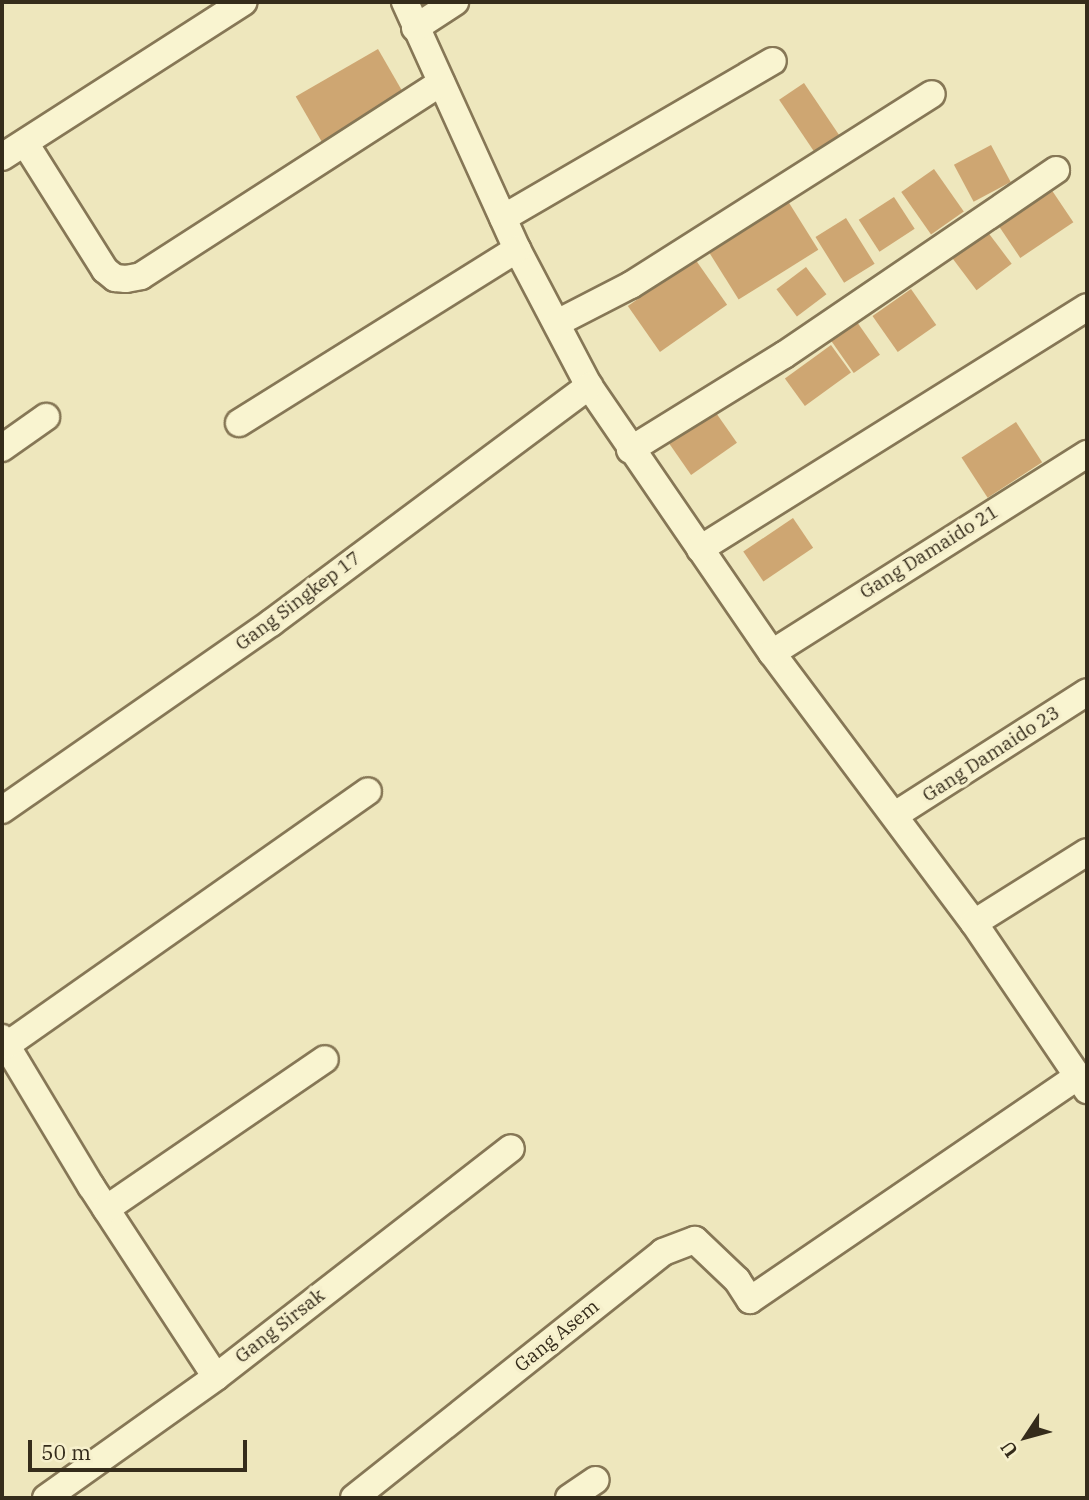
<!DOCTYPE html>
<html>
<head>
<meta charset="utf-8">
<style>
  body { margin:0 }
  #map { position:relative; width:1089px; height:1500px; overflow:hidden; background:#eee7bd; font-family:"IBM Plex Serif",serif }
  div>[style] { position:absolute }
  .building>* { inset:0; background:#cea672; transform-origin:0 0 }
  .roads { filter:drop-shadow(2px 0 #867756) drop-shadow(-2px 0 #867756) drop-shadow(0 2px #867756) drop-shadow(0 -2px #867756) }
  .minor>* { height:26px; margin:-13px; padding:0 13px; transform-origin:13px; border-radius:13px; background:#f9f4d0 }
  span { translate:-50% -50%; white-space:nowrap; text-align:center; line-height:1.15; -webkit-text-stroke:7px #f6f0cc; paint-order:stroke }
  .street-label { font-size:19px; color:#352c1b }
  .frame { position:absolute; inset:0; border:4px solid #352c1b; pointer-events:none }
  .north { position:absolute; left:991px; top:1402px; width:70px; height:70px; -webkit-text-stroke:5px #f6f0cc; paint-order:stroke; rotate:234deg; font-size:19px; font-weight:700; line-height:28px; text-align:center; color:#352c1b }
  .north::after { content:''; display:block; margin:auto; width:24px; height:32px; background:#352c1b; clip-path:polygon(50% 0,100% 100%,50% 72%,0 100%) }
  .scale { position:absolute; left:28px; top:1440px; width:219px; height:32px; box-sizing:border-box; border:4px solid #352c1b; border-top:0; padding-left:9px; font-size:21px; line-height:24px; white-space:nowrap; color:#352c1b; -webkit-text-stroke:5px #f6f0cc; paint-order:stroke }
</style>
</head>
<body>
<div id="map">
  <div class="building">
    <i style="left:378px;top:49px;width:53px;height:95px;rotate:60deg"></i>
    <i style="left:804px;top:83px;width:64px;height:30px;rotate:56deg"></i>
    <i style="left:991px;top:145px;width:42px;height:42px;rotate:62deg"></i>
    <i style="left:934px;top:169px;width:52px;height:40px;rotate:55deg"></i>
    <i style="left:1051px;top:189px;width:40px;height:64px;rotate:56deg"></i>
    <i style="left:894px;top:197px;width:38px;height:42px;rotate:57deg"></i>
    <i style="left:786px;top:198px;width:61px;height:94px;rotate:58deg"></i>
    <i style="left:846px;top:218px;width:54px;height:36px;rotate:58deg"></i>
    <i style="left:987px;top:231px;width:41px;height:44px;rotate:53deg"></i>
    <i style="left:695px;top:259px;width:56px;height:82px;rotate:55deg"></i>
    <i style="left:806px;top:267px;width:34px;height:37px;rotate:53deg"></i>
    <i style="left:911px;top:289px;width:44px;height:47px;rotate:55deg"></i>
    <i style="left:857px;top:322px;width:40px;height:32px;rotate:55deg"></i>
    <i style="left:831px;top:345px;width:34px;height:57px;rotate:54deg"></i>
    <i style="left:714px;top:410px;width:40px;height:56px;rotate:55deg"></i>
    <i style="left:1016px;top:422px;width:48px;height:65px;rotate:57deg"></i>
    <i style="left:793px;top:518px;width:36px;height:60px;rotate:56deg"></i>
  </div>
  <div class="roads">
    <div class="minor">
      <i style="left:405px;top:2px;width:271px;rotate:65.6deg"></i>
      <i style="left:517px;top:249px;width:155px;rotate:62.3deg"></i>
      <i style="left:589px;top:386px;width:324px;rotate:55.6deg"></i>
      <i style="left:772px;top:653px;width:337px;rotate:53.2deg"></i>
      <i style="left:974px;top:923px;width:202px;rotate:55.9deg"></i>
      <i style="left:415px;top:28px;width:48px;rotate:-33deg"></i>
      <i style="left:25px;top:143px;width:150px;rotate:57.8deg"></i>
      <i style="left:105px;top:270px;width:13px;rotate:39deg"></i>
      <i style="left:115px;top:278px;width:11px;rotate:5deg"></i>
      <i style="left:126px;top:279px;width:15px;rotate:-11deg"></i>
      <i style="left:141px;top:276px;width:357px;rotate:-32.8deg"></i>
      <i style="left:2px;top:157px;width:287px;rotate:-32.7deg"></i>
      <i style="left:503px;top:218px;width:312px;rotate:-30.2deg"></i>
      <i style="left:557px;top:323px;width:83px;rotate:-27.2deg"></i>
      <i style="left:631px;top:285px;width:356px;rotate:-32.4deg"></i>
      <i style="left:239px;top:423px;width:328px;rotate:-32deg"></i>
      <i style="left:2px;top:448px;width:54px;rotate:-35.2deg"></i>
      <i style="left:630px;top:450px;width:181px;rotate:-31.7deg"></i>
      <i style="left:784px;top:355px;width:329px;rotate:-34.2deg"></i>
      <i style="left:700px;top:549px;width:456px;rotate:-32deg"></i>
      <i style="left:772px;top:653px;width:373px;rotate:-32.3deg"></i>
      <i style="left:2px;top:810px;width:328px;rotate:-34.8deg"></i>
      <i style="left:271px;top:623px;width:397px;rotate:-36.7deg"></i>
      <i style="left:895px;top:815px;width:228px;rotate:-32.6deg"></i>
      <i style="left:974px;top:923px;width:133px;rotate:-32.1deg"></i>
      <i style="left:2px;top:1038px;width:173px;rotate:59deg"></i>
      <i style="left:91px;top:1186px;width:228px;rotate:56.8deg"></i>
      <i style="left:7px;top:1045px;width:441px;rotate:-35.1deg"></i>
      <i style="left:106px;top:1209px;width:265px;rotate:-34.4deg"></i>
      <i style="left:46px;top:1498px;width:209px;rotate:-35.4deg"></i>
      <i style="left:216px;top:1377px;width:373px;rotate:-37.8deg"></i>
      <i style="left:354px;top:1498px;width:395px;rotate:-38.5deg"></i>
      <i style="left:663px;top:1252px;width:34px;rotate:-21deg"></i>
      <i style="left:695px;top:1240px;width:58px;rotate:43.6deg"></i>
      <i style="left:737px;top:1280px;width:24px;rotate:57deg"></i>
      <i style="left:750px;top:1300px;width:396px;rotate:-34.3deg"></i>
      <i style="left:569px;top:1498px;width:32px;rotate:-34deg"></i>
    </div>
  </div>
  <div class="street-label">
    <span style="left:929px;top:552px;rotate:-32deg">Gang Damaido 21</span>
    <span style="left:298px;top:601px;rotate:-37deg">Gang Singkep 17</span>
    <span style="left:991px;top:754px;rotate:-33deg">Gang Damaido 23</span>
    <span style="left:280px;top:1326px;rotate:-38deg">Gang Sirsak</span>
    <span style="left:557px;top:1336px;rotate:-39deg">Gang Asem</span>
  </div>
  <div class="frame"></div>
  <div class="north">U</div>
  <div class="scale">50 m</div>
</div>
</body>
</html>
